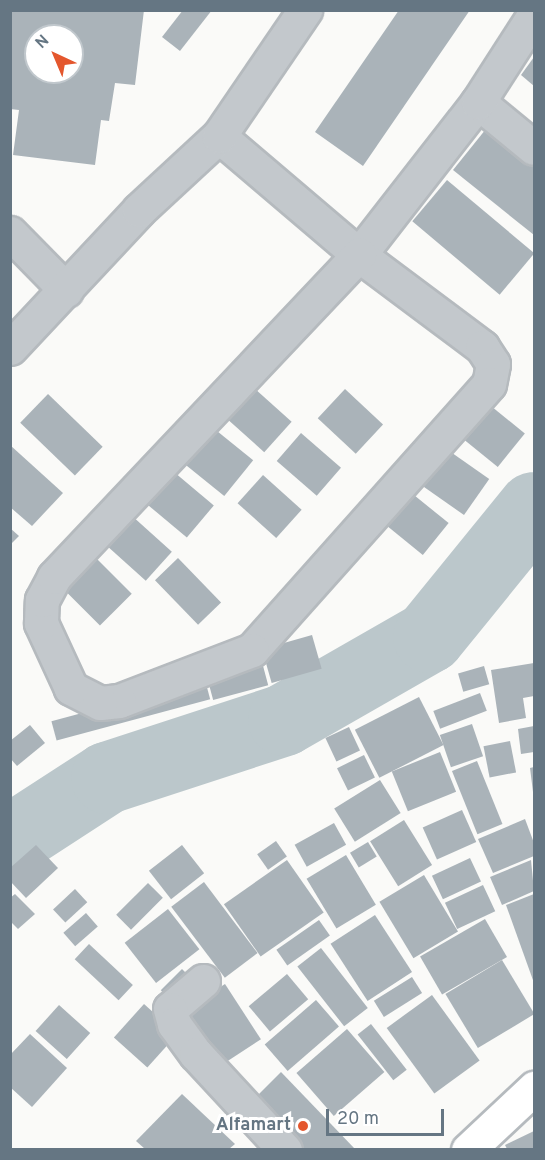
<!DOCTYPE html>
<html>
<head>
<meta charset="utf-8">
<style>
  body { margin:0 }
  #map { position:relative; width:545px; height:1160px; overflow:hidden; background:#fafaf8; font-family:Overpass,sans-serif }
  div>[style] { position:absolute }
  .river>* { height:72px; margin:-36px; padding:0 36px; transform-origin:36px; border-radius:36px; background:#bbc7cb }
  .building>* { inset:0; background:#aab3b9; transform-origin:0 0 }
  .roads { filter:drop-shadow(2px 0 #b5babe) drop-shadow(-2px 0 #b5babe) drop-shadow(0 2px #b5babe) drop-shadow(0 -2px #b5babe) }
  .minor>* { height:33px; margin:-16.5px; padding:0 16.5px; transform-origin:16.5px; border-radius:16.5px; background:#c3c8cc }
  .major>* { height:33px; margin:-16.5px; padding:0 16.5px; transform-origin:16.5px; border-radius:16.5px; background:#fff }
  .dots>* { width:16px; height:16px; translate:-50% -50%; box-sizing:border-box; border:3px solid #fff; border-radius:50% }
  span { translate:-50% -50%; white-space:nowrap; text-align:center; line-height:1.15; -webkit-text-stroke:6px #fff; paint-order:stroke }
  .poi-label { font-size:18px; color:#657683; font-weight:700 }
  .right { translate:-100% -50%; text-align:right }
  .frame { position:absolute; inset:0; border:12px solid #657683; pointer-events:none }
  .north { position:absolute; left:24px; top:24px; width:60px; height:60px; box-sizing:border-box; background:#fff; border:2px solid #c1c8cd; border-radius:50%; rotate:316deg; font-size:16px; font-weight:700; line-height:24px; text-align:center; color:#657683 }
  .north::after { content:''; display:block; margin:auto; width:21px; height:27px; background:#e4572e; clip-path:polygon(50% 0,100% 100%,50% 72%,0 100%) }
  .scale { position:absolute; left:326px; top:1109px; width:118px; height:27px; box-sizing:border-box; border:3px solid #657683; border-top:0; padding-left:8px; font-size:18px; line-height:21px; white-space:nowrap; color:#657683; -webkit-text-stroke:4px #fff; paint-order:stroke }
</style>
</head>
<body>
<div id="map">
  <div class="river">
    <i style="left:10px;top:841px;width:116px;rotate:-33deg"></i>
    <i style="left:107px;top:778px;width:186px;rotate:-18.1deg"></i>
    <i style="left:284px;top:720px;width:167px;rotate:-29.8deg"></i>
    <i style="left:429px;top:637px;width:166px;rotate:-50.9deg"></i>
  </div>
  <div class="building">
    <i style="clip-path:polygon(evenodd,10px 10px,144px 10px,135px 85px,115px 83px,109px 121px,101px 120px,95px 165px,13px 155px,19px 110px,10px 109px,10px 10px,36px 36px,72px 36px,72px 72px,36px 72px,36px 36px)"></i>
    <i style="clip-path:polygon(183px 10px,212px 10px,180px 51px,162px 37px)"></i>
    <i style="clip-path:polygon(399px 10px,470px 10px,363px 166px,315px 132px)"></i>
    <i style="clip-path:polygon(534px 57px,534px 86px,521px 75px)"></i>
    <i style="clip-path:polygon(490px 124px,534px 160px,534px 235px,453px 170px)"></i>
    <i style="left:447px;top:180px;width:114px;height:54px;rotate:40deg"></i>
    <i style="left:253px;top:387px;width:52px;height:41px;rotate:42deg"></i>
    <i style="left:345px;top:389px;width:52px;height:40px;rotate:43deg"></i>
    <i style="left:48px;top:394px;width:76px;height:40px;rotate:44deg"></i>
    <i style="left:486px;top:402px;width:50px;height:43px;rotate:39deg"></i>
    <i style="left:212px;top:427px;width:53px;height:46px;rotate:39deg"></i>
    <i style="left:301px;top:433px;width:53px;height:37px;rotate:41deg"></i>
    <i style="clip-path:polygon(10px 445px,63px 493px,32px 526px,10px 507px)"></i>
    <i style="left:445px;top:448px;width:54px;height:44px;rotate:35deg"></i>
    <i style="left:174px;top:472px;width:52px;height:42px;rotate:40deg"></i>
    <i style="left:263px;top:475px;width:52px;height:38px;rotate:42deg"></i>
    <i style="left:409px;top:491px;width:51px;height:41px;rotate:39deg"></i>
    <i style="left:131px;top:515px;width:55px;height:39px;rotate:42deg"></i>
    <i style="clip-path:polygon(10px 528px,19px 536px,10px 545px)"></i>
    <i style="left:95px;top:557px;width:52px;height:45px;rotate:45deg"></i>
    <i style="left:178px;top:558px;width:62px;height:32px;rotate:46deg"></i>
    <i style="left:312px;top:635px;width:35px;height:52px;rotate:74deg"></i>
    <i style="left:262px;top:662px;width:24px;height:57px;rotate:75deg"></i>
    <i style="clip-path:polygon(534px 663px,534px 696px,523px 698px,526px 718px,499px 723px,491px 670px)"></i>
    <i style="left:484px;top:666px;width:19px;height:27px;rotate:74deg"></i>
    <i style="left:205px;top:680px;width:20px;height:159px;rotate:75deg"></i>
    <i style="left:480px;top:693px;width:19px;height:50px;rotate:69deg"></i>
    <i style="left:419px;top:697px;width:54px;height:72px;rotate:63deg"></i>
    <i style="left:472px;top:724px;width:34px;height:34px;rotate:71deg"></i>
    <i style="clip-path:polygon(30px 725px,45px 743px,17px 766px,10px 758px,10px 741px)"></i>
    <i style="clip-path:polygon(534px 726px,534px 752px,521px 754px,518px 729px)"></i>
    <i style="left:349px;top:727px;width:26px;height:26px;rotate:65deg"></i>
    <i style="left:510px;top:741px;width:32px;height:27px;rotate:79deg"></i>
    <i style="left:440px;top:752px;width:43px;height:52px;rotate:68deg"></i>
    <i style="left:364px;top:755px;width:25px;height:30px;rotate:64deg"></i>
    <i style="left:477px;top:761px;width:68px;height:27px;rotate:68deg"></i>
    <i style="clip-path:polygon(534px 767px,534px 792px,533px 792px,530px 768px)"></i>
    <i style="left:380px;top:780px;width:39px;height:54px;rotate:58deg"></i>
    <i style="left:462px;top:810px;width:35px;height:43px;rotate:66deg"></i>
    <i style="clip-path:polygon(525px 819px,534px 843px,534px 856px,493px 873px,478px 839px)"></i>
    <i style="left:404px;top:820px;width:53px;height:40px;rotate:58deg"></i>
    <i style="left:334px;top:823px;width:25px;height:45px;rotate:61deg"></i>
    <i style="left:276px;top:841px;width:19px;height:23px;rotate:55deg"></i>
    <i style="left:368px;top:842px;width:17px;height:21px;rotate:59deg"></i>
    <i style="clip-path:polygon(36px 845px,58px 868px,26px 898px,10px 881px,10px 868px)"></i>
    <i style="left:182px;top:845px;width:36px;height:42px;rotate:52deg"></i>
    <i style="left:346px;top:855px;width:58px;height:46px;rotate:59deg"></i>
    <i style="left:470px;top:858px;width:26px;height:42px;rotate:65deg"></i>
    <i style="left:287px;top:860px;width:64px;height:77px;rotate:55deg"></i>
    <i style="clip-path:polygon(531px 860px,534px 891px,502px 905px,490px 877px)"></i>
    <i style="left:424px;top:875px;width:66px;height:52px;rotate:59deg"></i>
    <i style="left:204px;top:882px;width:89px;height:41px;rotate:53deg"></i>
    <i style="left:148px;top:883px;width:21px;height:45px;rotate:45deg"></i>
    <i style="left:483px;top:885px;width:29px;height:42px;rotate:65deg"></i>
    <i style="left:75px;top:889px;width:18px;height:30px;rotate:47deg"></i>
    <i style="clip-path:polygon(15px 894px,35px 914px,18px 929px,10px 921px,10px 898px)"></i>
    <i style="clip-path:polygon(534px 894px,534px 983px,506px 905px)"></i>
    <i style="left:168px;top:909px;width:51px;height:55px;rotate:52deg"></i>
    <i style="left:86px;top:913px;width:18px;height:30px;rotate:49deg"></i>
    <i style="left:375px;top:915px;width:68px;height:53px;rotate:57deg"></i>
    <i style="left:485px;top:919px;width:44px;height:75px;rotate:60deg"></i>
    <i style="left:319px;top:920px;width:19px;height:52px;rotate:55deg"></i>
    <i style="left:89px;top:944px;width:60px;height:21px;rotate:43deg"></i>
    <i style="left:321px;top:948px;width:76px;height:30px;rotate:52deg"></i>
    <i style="left:502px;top:960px;width:63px;height:66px;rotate:59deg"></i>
    <i style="left:182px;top:969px;width:17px;height:30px;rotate:45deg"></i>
    <i style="left:287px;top:974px;width:33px;height:50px;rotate:50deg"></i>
    <i style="left:412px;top:977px;width:19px;height:45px;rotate:58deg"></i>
    <i style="left:225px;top:984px;width:66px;height:52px;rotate:57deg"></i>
    <i style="left:432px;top:995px;width:81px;height:56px;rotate:54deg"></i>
    <i style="left:316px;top:1000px;width:35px;height:68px;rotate:49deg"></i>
    <i style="left:144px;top:1004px;width:45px;height:45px;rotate:42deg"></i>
    <i style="left:59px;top:1005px;width:42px;height:35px;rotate:42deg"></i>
    <i style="left:371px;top:1024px;width:58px;height:17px;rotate:52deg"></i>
    <i style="left:347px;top:1029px;width:57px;height:67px;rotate:49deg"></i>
    <i style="clip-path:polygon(30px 1034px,67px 1068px,32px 1107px,10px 1087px,10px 1055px)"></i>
    <i style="clip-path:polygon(281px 1072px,355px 1149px,295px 1149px,250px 1103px)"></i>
    <i style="clip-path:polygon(182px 1094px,235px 1144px,229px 1149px,145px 1149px,136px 1141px)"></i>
    <i style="clip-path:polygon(534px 1131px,534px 1149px,507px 1149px,505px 1145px)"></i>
  </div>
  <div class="roads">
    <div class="minor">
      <i style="left:478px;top:102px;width:72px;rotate:39.4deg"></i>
      <i style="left:219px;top:136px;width:184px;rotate:40.4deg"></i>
      <i style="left:359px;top:255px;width:194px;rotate:-52.1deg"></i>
      <i style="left:478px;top:102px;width:103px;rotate:-57.2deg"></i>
      <i style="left:10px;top:233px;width:80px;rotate:45.5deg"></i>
      <i style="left:359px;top:255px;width:154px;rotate:36.8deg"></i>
      <i style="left:482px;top:347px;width:20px;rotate:57deg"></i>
      <i style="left:493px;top:364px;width:20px;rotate:101deg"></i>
      <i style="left:489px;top:384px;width:356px;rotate:131.7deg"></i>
      <i style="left:252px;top:650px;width:142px;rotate:159deg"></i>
      <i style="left:119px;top:701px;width:19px;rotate:174deg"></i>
      <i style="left:100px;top:703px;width:33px;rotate:-153deg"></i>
      <i style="left:71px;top:688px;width:72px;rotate:-114.8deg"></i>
      <i style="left:41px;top:623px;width:23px;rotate:-88deg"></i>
      <i style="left:42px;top:600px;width:26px;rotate:-62deg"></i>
      <i style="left:54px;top:577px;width:444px;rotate:-46.6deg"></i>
      <i style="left:10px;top:348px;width:189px;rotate:-46.9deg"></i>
      <i style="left:139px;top:210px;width:109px;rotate:-42.8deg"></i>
      <i style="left:219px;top:136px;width:153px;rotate:-55.7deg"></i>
      <i style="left:203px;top:981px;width:43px;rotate:139.7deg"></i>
      <i style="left:170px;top:1009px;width:16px;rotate:75deg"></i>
      <i style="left:174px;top:1024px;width:37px;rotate:54deg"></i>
      <i style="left:196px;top:1054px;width:131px;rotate:47.2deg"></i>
    </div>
    <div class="major">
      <i style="left:468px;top:1150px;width:91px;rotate:-43.2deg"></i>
    </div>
  </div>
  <div class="dots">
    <i style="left:303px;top:1126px;background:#e4572e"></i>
  </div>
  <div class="poi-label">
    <span class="right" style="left:291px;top:1126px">Alfamart</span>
  </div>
  <div class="frame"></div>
  <div class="north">N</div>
  <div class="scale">20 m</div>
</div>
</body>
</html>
